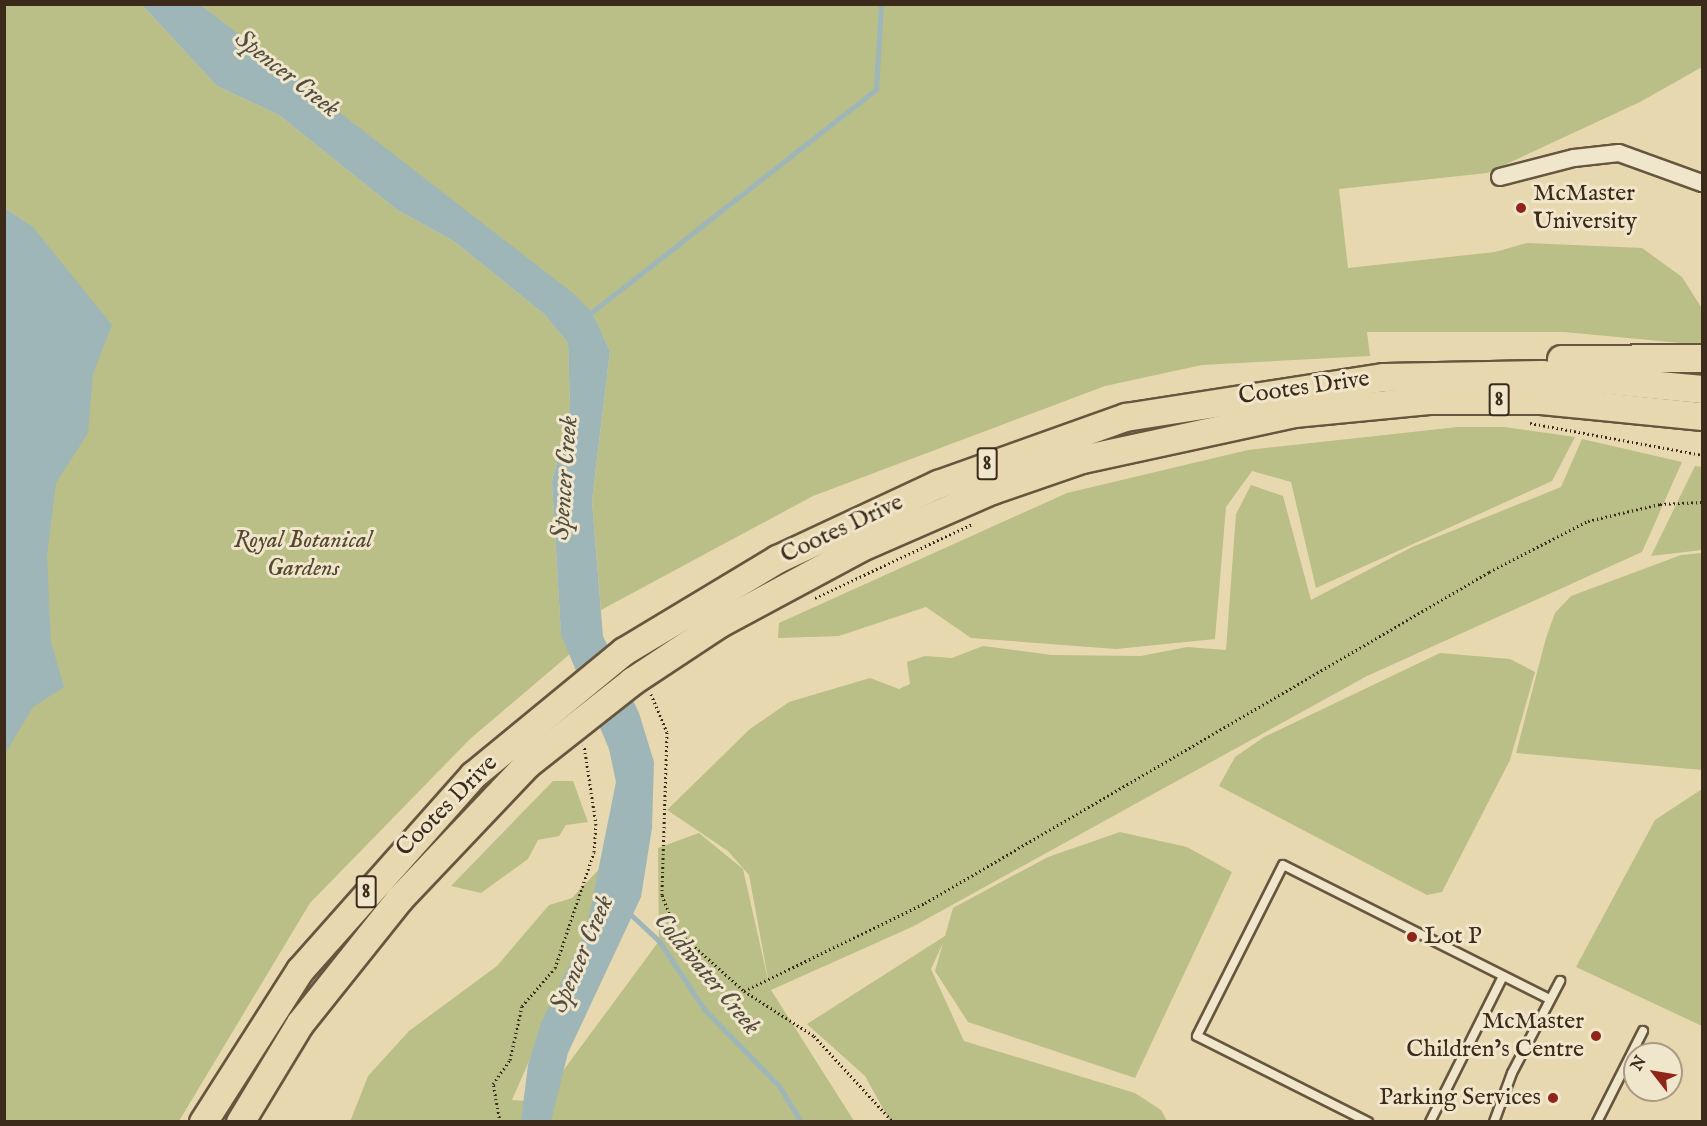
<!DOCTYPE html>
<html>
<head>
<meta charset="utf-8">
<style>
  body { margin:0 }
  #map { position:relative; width:1707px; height:1126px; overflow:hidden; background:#e8d8af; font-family:"IM FELL English",serif }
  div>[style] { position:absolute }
  .green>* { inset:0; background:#babe87 }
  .water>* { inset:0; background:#9eb6b7 }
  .stream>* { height:5px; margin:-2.5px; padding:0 2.5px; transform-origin:2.5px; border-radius:2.5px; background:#9eb6b7 }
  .path>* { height:3px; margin-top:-1.5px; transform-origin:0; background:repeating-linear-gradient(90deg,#3c2a1a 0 1.5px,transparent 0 4.5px) }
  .roads { filter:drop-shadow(2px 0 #67563f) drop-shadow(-2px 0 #67563f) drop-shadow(0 2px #67563f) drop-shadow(0 -2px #67563f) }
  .lane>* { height:8px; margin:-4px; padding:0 4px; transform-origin:4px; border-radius:4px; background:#f0e6cb }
  .street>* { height:16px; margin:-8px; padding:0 8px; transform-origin:8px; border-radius:8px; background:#f0e6cb }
  .primary>* { height:27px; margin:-13.5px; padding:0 13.5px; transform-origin:13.5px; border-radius:13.5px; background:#e8d8af }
  .dots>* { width:16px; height:16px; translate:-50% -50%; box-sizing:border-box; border:3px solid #f0e6cb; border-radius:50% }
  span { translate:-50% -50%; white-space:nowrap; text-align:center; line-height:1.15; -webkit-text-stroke:6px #f0e6cb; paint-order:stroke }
  .shield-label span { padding:2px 4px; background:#f0e6cb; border:2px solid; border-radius:4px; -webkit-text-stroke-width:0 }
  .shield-label { font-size:22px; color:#3c2a1a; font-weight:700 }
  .poi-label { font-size:24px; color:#3c2a1a }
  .left { translate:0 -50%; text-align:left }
  .right { translate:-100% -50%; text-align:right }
  .street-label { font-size:24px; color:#3c2a1a }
  .park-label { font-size:24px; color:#554830; font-style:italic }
  .water-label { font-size:26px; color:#544d41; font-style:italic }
  .frame { position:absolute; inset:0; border:6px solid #3c2a1a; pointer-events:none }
  .north { position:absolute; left:1623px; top:1042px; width:60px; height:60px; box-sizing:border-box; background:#f0e6cb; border:2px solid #a89b84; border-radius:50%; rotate:301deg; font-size:16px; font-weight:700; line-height:24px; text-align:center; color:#3c2a1a }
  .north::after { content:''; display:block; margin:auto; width:21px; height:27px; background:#8f2418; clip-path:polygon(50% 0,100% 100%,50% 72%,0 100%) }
</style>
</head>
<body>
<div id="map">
  <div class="green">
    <i style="clip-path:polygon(5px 5px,142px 5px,217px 86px,279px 115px,396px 209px,455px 242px,545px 315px,568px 343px,570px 408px,552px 482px,561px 634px,570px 654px,470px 739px,310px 903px,179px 1121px,5px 1122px,4px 604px,29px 224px,5px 208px)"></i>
    <i style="clip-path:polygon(201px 5px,1702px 5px,1702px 67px,1640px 102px,1487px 173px,1339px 189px,1348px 268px,1495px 252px,1527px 243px,1642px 248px,1682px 277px,1701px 307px,1702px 345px,1564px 332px,1367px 332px,1370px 356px,1202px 365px,1105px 386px,813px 496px,601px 610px,592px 501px,610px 351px,592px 312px)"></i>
    <i style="clip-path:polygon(1458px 427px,1504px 427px,1575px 437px,1552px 481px,1316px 588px,1291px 482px,1252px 471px,1226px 507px,1215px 639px,1116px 649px,971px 638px,926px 607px,839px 636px,778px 638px,779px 623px,1067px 493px,1248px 450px)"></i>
    <i style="clip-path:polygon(1582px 439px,1682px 462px,1642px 552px,1367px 676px,914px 926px,771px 990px,854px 1121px,350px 1122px,368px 1076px,409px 1031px,497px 966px,549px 905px,572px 898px,603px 865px,586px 931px,512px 1100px,540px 1102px,659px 941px,658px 848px,699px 833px,743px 869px,770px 989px,749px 875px,728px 851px,667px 810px,750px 729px,789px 702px,870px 678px,899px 689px,910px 684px,907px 662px,925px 656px,952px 658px,983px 646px,1052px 655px,1141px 656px,1187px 647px,1226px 650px,1236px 514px,1251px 485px,1283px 496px,1311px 600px,1412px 547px,1561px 487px)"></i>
    <i style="clip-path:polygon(1695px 466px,1702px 467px,1702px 550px,1651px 556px)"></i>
    <i style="clip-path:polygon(1702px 553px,1702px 770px,1516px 753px,1546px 638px,1555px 613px,1571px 596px,1681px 555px)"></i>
    <i style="clip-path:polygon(1440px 653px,1510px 659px,1535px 672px,1510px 760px,1442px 892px,1427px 895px,1219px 786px,1235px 757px,1264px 737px)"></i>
    <i style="clip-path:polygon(553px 781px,573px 781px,588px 822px,566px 825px,559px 836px,538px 840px,528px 859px,481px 893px,451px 886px)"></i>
    <i style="clip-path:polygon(1702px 789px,1702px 1026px,1576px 967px,1655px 820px)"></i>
    <i style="clip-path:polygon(1120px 832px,1187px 847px,1232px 872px,1135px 1078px,968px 1022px,935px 971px,943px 943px,931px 969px,964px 1041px,1135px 1093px,1161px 1110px,1167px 1121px,890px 1121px,865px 1076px,807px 1024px,945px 936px,953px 908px,1048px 857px)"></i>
  </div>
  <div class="water">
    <i style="clip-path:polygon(142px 5px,201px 5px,574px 294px,592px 312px,610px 351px,592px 501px,603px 636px,639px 713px,654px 762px,652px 828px,641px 897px,568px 1053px,551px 1121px,521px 1121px,528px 1065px,541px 1023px,586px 931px,616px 782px,609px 749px,561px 635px,552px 482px,570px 408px,568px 343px,545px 315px,455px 242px,396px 209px,279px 115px,217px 86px)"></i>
    <i style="clip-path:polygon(5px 208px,32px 226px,112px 325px,93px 374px,88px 433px,56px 483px,47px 555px,51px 642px,64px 687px,33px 707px,5px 754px)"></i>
  </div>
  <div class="stream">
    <i style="left:592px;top:312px;width:361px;rotate:-38.1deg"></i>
    <i style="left:876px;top:89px;width:85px;rotate:-86.6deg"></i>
    <i style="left:627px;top:911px;width:44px;rotate:43.2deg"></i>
    <i style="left:659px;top:941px;width:82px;rotate:56.5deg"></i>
    <i style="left:704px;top:1009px;width:107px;rotate:45.8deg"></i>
    <i style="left:779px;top:1086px;width:42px;rotate:58.6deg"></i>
  </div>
  <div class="path">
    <i style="left:1530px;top:423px;width:175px;rotate:10.5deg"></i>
    <i style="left:815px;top:598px;width:174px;rotate:-25.2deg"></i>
    <i style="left:651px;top:694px;width:41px;rotate:67.2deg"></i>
    <i style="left:667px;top:732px;width:163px;rotate:91.8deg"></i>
    <i style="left:662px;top:895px;width:36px;rotate:69deg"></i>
    <i style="left:675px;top:929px;width:93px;rotate:41.9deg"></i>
    <i style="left:744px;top:991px;width:201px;rotate:-25.9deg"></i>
    <i style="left:925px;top:903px;width:654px;rotate:-30.41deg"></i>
    <i style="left:1489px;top:572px;width:111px;rotate:-27.3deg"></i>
    <i style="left:1588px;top:521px;width:74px;rotate:-13.3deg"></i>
    <i style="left:1660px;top:504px;width:42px;rotate:-2.7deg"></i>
    <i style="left:744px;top:991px;width:83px;rotate:32.7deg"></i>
    <i style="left:814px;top:1036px;width:117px;rotate:47.4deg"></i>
    <i style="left:500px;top:1122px;width:39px;rotate:-100deg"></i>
    <i style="left:493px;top:1084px;width:29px;rotate:-55deg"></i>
    <i style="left:510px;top:1060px;width:55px;rotate:-77.5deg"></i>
    <i style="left:522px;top:1006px;width:50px;rotate:-49deg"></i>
    <i style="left:555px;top:968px;width:122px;rotate:-71.4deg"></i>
    <i style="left:594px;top:852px;width:27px;rotate:-86deg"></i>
    <i style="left:596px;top:825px;width:81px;rotate:-98.5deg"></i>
  </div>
  <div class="roads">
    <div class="lane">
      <i style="left:1368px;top:1122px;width:191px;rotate:-153.3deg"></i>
      <i style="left:1197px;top:1036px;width:191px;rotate:-63.3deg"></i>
      <i style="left:1283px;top:865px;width:299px;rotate:26.7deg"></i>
      <i style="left:1430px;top:1122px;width:163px;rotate:-63.4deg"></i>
      <i style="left:1494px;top:1122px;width:52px;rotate:-69.8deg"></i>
      <i style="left:1512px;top:1073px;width:104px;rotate:-62.4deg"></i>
      <i style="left:1597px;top:1122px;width:102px;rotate:-63.2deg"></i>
    </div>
    <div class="street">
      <i style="left:1500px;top:177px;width:76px;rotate:-14.4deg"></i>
      <i style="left:1574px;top:158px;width:45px;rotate:-6.3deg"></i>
      <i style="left:1619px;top:153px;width:88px;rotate:19.9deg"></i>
    </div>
    <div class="primary">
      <i style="left:1561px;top:359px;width:141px;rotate:-0.4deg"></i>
      <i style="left:203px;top:1122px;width:180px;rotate:-57.5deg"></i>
      <i style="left:300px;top:970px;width:261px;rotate:-48.4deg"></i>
      <i style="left:473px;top:775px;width:195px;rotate:-39.4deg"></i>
      <i style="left:624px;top:651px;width:179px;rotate:-31deg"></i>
      <i style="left:777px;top:559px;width:178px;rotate:-25deg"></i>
      <i style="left:938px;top:484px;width:199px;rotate:-19.7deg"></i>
      <i style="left:1125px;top:417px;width:262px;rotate:-8.8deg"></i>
      <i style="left:1384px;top:377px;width:157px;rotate:-1.1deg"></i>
      <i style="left:1541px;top:374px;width:162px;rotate:5.3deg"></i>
      <i style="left:240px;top:1122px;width:116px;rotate:-58.8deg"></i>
      <i style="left:300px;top:1023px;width:159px;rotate:-51.4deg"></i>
      <i style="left:399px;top:899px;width:186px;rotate:-46.5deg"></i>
      <i style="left:527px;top:764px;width:134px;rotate:-38.3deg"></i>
      <i style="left:632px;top:681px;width:103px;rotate:-33.5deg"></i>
      <i style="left:718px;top:624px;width:160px;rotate:-28.3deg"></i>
      <i style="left:859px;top:548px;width:145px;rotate:-23.6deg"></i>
      <i style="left:992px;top:490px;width:95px;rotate:-19deg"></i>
      <i style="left:1082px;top:459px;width:217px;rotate:-12.2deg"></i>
      <i style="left:1294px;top:413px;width:135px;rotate:-5.5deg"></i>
      <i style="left:1428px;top:400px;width:113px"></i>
      <i style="left:1541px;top:400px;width:162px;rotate:5.7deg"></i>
    </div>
  </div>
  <div class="dots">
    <i style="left:1521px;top:208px;background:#8f2418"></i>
    <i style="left:1412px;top:937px;background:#8f2418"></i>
    <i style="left:1596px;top:1036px;background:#8f2418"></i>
    <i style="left:1553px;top:1098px;background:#8f2418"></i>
  </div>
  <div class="shield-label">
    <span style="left:1499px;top:400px">8</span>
    <span style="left:987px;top:464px">8</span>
    <span style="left:366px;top:892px">8</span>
  </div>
  <div class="poi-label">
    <span class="left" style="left:1533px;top:208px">McMaster<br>University</span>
    <span class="left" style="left:1424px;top:937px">Lot P</span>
    <span class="right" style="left:1584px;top:1036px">McMaster<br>Children’s Centre</span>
    <span class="right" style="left:1541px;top:1098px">Parking Services</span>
  </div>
  <div class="street-label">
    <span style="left:1304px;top:388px;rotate:-8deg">Cootes Drive</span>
    <span style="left:842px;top:529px;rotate:-25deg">Cootes Drive</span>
    <span style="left:447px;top:806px;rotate:-45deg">Cootes Drive</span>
  </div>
  <div class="park-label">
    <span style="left:303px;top:555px">Royal Botanical<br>Gardens</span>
  </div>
  <div class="water-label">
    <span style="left:287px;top:74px;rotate:38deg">Spencer Creek</span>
    <span style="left:565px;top:478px;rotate:-86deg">Spencer Creek</span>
    <span style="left:582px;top:954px;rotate:-67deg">Spencer Creek</span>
    <span style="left:707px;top:974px;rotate:50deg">Coldwater Creek</span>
  </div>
  <div class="frame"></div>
  <div class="north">N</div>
</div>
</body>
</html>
